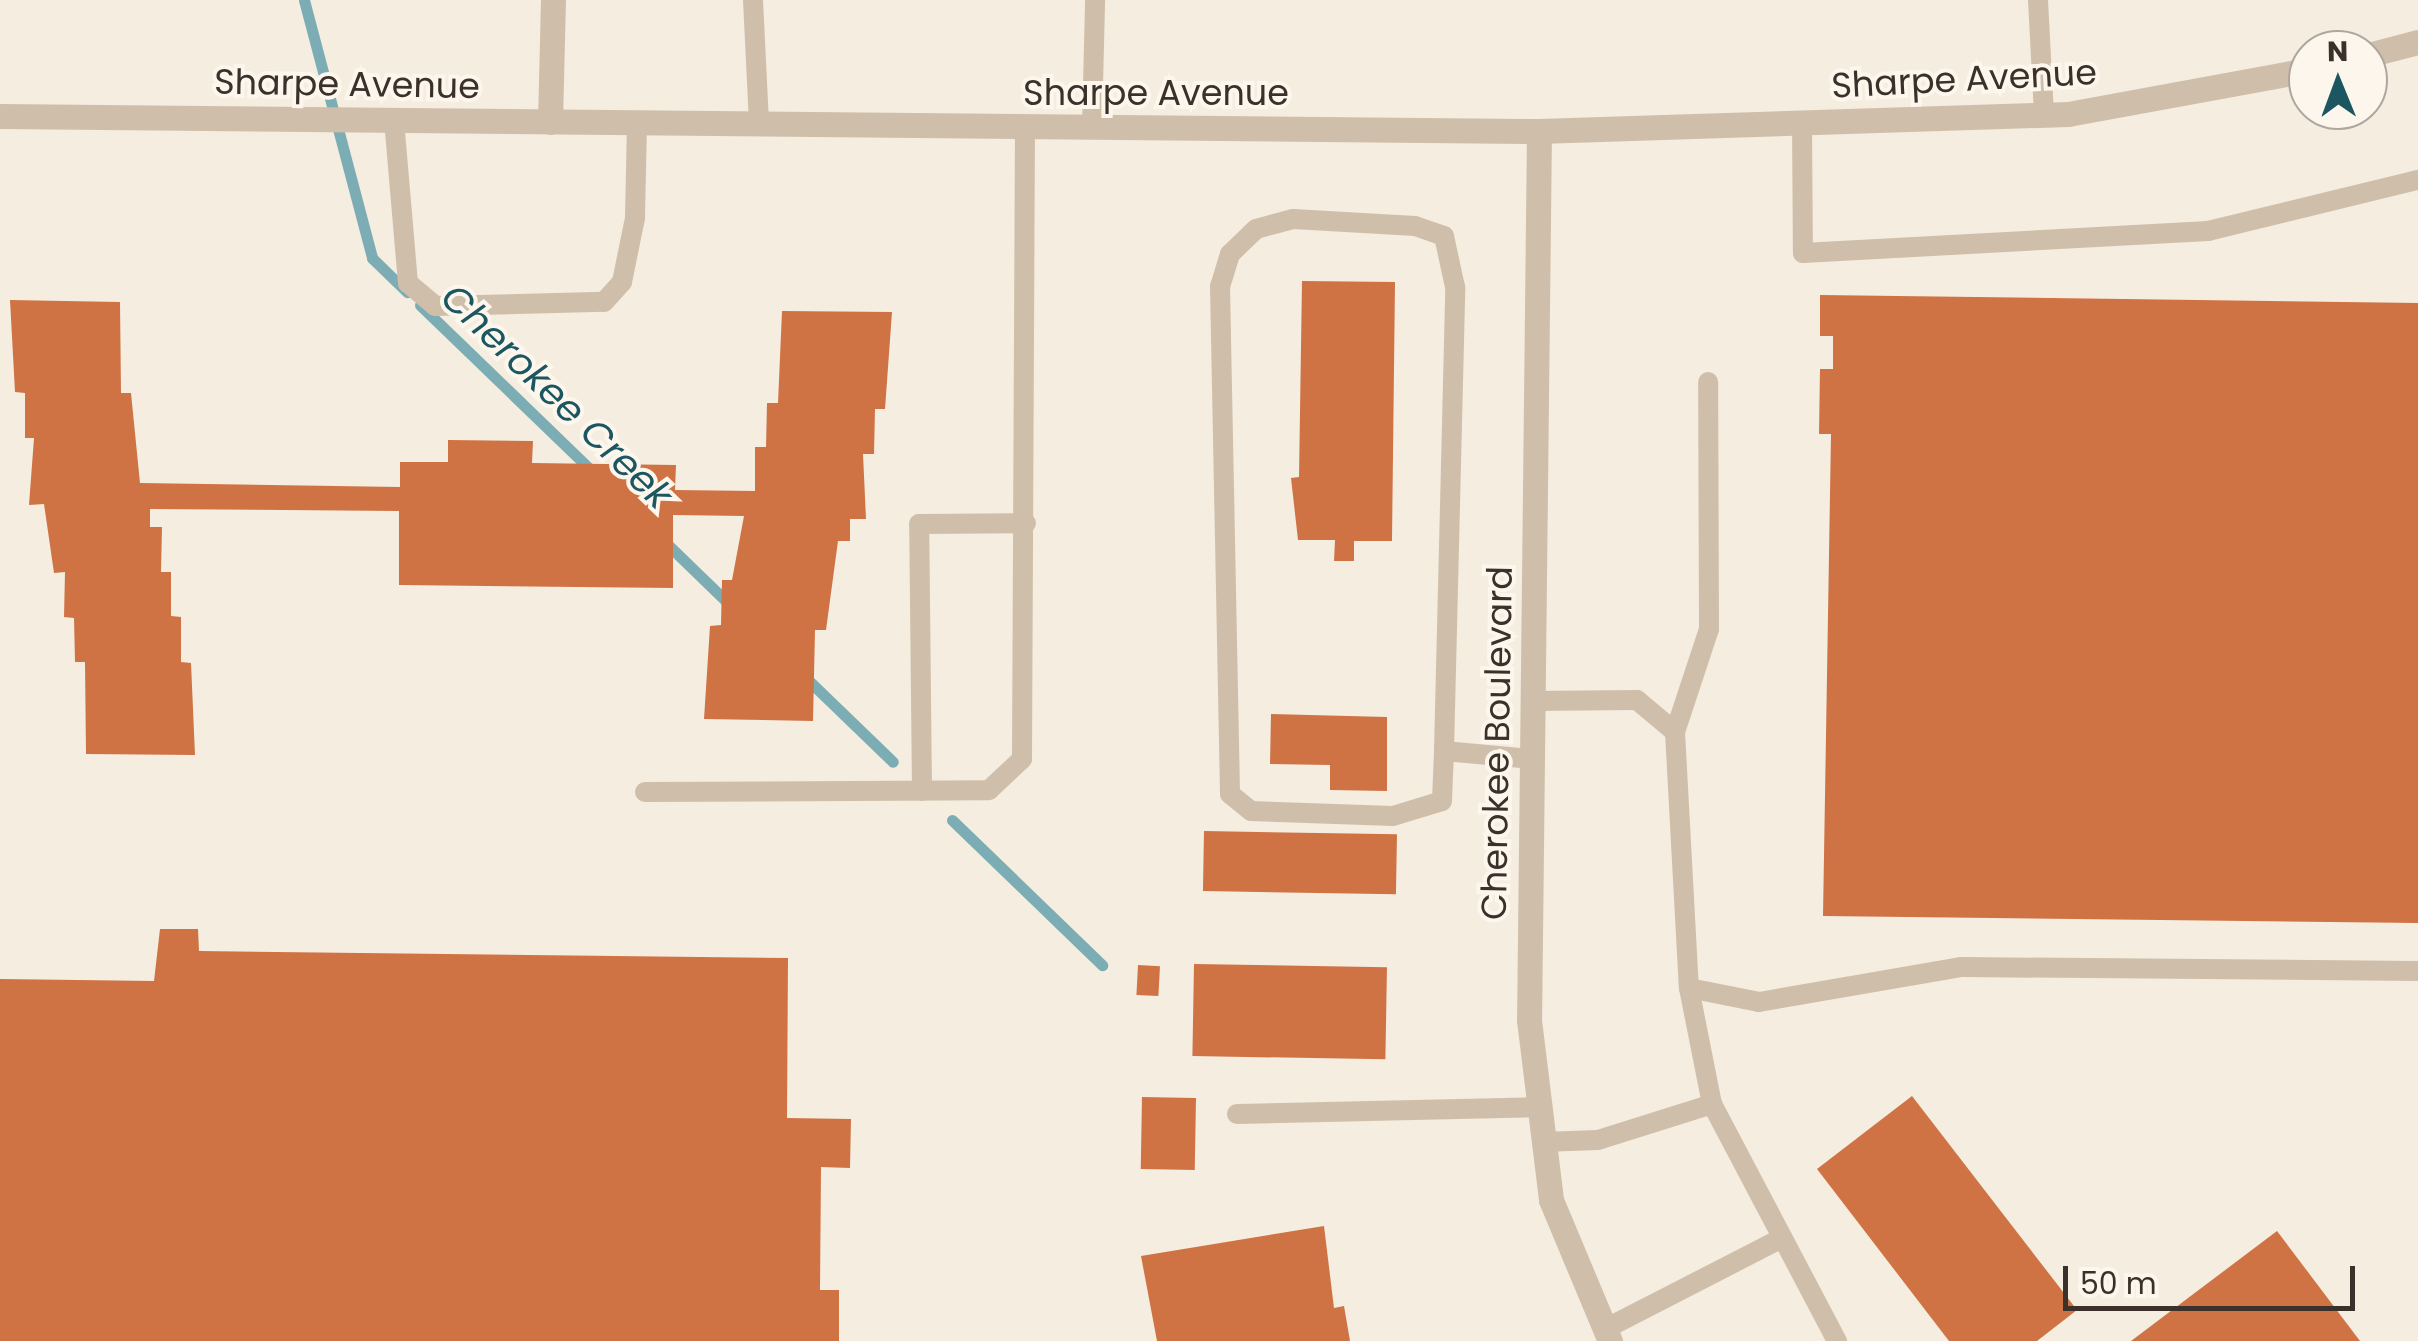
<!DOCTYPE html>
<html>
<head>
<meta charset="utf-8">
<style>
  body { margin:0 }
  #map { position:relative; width:2418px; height:1341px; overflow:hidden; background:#f5ede0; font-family:Poppins,sans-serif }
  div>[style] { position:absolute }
  .stream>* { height:11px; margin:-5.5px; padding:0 5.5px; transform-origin:5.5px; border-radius:5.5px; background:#7cadb5 }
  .building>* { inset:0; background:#cf7344; transform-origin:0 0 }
  .service>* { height:20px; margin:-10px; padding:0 10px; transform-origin:10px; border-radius:10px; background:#cfbfaa }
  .minor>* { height:25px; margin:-12.5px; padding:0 12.5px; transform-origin:12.5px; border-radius:12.5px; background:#cfbfaa }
  .tertiary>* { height:25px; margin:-12.5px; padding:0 12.5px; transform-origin:12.5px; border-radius:12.5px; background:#cfbfaa }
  span { translate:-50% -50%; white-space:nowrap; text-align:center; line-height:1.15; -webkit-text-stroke:8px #fcf6ed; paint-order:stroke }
  .street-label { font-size:35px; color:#3c312a }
  .water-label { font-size:38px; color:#1b5661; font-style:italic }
  .north { position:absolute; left:2288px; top:30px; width:100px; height:100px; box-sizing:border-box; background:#fcf6ed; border:2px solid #afa79f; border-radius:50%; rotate:359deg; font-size:28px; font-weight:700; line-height:40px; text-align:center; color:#3c312a }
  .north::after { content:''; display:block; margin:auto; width:35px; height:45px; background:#1b5661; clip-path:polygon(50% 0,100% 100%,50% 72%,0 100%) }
  .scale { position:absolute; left:2063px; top:1266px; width:292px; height:45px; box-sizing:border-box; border:5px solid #3c312a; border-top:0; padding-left:12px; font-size:30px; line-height:35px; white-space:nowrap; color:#3c312a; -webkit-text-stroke:8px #fcf6ed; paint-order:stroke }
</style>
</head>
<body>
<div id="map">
  <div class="stream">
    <i style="left:304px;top:0;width:267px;rotate:75.2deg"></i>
    <i style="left:372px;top:258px;width:49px;rotate:44.2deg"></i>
    <i style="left:420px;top:305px;width:242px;rotate:44deg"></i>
    <i style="left:664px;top:541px;width:92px;rotate:44.1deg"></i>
    <i style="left:805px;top:677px;width:122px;rotate:44deg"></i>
    <i style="left:952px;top:820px;width:209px;rotate:44deg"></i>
  </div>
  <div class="building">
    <i style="clip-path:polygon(1302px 281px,1395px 282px,1392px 541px,1354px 541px,1354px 561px,1334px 561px,1335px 540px,1298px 540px,1291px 478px,1299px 477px)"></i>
    <i style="clip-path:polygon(1820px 295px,2418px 303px,2418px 923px,1823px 916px,1831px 434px,1819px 434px,1820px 369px,1833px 369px,1833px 336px,1820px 336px)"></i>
    <i style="clip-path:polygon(10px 300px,120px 302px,121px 393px,131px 393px,140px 483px,400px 487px,400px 462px,448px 462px,448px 440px,533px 441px,532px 463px,676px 465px,675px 490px,755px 491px,755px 447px,766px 447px,767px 403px,778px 403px,782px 311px,892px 312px,885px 409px,875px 409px,874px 454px,863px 454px,866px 519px,850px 519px,850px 541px,838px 541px,826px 630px,815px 630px,813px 721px,704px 719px,710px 626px,721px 625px,722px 580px,732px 580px,744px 516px,673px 515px,673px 588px,399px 585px,399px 511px,150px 509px,150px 527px,162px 527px,161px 572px,171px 572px,171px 616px,181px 617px,181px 662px,191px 663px,195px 755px,86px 754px,85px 662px,75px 662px,74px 618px,64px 617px,65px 572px,54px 573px,44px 504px,29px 505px,34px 438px,25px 438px,25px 393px,15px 392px)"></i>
    <i style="clip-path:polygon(1271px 714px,1387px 717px,1387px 791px,1330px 790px,1330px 765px,1270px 764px)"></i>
    <i style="left:1204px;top:831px;width:193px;height:60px;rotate:1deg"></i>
    <i style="clip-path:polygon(160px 929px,198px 929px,199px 951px,788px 958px,787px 1118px,851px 1119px,850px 1168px,821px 1167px,820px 1290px,839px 1290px,839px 1341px,0 1341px,0 979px,154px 981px)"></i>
    <i style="left:1194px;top:964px;width:193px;height:92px;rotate:1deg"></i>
    <i style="left:1138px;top:965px;width:22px;height:30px;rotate:3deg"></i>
    <i style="clip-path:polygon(1912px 1096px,2077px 1310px,2037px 1341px,1949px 1341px,1817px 1169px)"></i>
    <i style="left:1142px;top:1097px;width:54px;height:72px;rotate:1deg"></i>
    <i style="clip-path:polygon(1324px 1226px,1334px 1308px,1344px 1306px,1350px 1341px,1157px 1341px,1141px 1256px)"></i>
    <i style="clip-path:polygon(2277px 1231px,2360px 1341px,2131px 1341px)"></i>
  </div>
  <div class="service">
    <i style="left:753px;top:0;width:124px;rotate:87.2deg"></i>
    <i style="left:2038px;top:0;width:115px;rotate:87deg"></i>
    <i style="left:394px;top:120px;width:164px;rotate:85.1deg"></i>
    <i style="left:408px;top:283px;width:35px;rotate:40deg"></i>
    <i style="left:435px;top:306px;width:169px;rotate:-1.4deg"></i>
    <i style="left:604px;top:302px;width:27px;rotate:-48deg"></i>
    <i style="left:622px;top:282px;width:65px;rotate:-78.5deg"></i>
    <i style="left:635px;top:218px;width:95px;rotate:-88.8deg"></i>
    <i style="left:1802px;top:123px;width:130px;rotate:89.6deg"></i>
    <i style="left:1803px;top:253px;width:406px;rotate:-3.1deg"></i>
    <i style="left:2208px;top:231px;width:216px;rotate:-13.7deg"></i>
    <i style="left:1092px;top:127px;width:127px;rotate:-88.6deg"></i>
    <i style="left:1532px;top:701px;width:105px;rotate:-0.5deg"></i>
    <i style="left:1637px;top:700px;width:50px;rotate:40.1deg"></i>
    <i style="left:1675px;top:732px;width:256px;rotate:86.9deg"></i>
    <i style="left:1689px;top:988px;width:71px;rotate:11.3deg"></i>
    <i style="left:1759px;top:1002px;width:206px;rotate:-9.8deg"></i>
    <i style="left:1962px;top:967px;width:456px;rotate:0.5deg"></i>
    <i style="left:1675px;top:732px;width:108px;rotate:-71.7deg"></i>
    <i style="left:1709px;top:629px;width:247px;rotate:-90.2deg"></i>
    <i style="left:1444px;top:751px;width:464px;rotate:-88.6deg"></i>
    <i style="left:1455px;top:287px;width:52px;rotate:-102.2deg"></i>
    <i style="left:1444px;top:236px;width:31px;rotate:-161deg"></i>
    <i style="left:1415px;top:226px;width:122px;rotate:-176.7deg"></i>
    <i style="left:1293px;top:219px;width:38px;rotate:165deg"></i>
    <i style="left:1256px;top:229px;width:36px;rotate:136deg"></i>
    <i style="left:1230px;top:254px;width:34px;rotate:107deg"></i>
    <i style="left:1220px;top:286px;width:508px;rotate:88.87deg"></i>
    <i style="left:1230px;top:794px;width:27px;rotate:39deg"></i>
    <i style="left:1251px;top:811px;width:142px;rotate:2deg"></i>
    <i style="left:1393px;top:816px;width:51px;rotate:-17deg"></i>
    <i style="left:1442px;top:801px;width:50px;rotate:-87.7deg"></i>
    <i style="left:1444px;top:751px;width:88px;rotate:5.2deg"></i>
    <i style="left:922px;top:791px;width:267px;rotate:-90.6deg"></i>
    <i style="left:919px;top:524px;width:107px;rotate:-0.5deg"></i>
    <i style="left:645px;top:792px;width:344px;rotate:-0.3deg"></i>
    <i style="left:989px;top:790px;width:45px;rotate:-43.2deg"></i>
    <i style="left:1022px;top:759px;width:633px;rotate:-89.73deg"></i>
    <i style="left:1689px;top:988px;width:118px;rotate:78.8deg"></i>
    <i style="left:1237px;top:1114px;width:300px;rotate:-1.3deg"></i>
    <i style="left:1542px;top:1142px;width:56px;rotate:-2deg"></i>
    <i style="left:1598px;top:1140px;width:120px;rotate:-17.5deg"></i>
    <i style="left:1712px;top:1104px;width:268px;rotate:62.2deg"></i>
    <i style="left:1605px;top:1329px;width:195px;rotate:-27.2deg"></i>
  </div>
  <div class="minor">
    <i style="left:550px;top:122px;width:122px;rotate:-88.6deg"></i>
  </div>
  <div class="tertiary">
    <i style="left:2368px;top:55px;width:52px;rotate:-14.6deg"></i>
    <i style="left:0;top:116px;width:1539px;rotate:0.56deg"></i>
    <i style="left:1539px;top:131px;width:529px;rotate:-1.84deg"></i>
    <i style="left:2068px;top:114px;width:244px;rotate:-10.4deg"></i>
    <i style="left:1539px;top:131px;width:889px;rotate:90.64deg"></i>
    <i style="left:1529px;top:1020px;width:181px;rotate:83deg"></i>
    <i style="left:1551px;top:1200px;width:153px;rotate:67.3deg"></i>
  </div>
  <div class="street-label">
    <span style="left:1964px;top:79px;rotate:-3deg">Sharpe Avenue</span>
    <span style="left:347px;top:84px;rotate:1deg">Sharpe Avenue</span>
    <span style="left:1156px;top:93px">Sharpe Avenue</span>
    <span style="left:1497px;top:743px;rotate:-89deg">Cherokee Boulevard</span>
  </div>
  <div class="water-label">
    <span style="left:557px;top:396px;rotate:44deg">Cherokee Creek</span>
  </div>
  <div class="north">N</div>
  <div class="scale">50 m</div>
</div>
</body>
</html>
